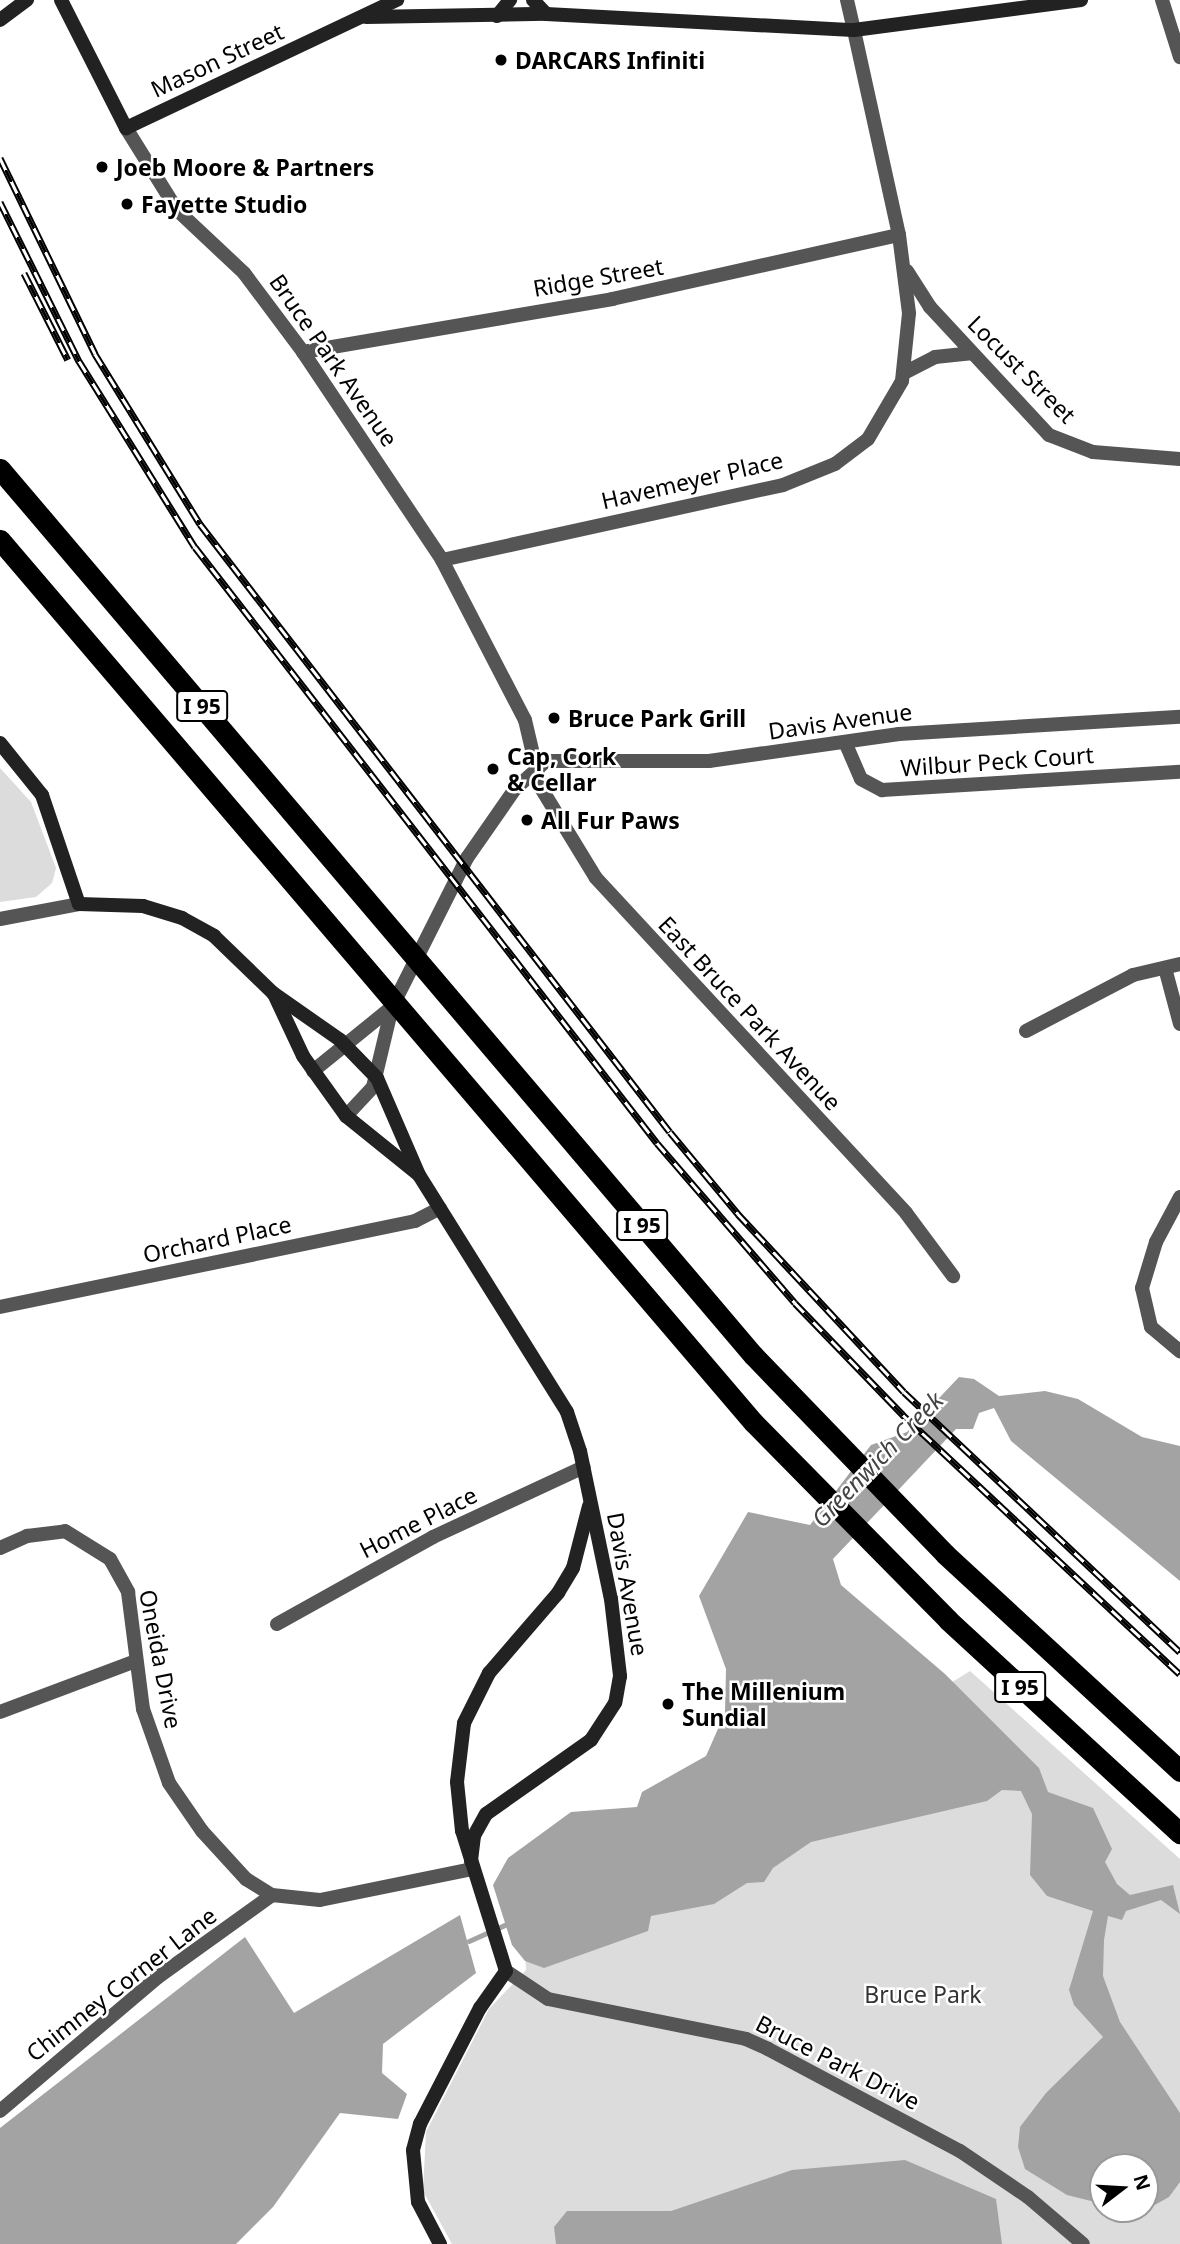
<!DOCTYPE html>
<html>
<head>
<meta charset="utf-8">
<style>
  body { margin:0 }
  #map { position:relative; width:1180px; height:2244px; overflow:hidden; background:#fff; font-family:"Noto Sans",sans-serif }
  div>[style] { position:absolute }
  .green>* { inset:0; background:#dcdcdc }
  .water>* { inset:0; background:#a3a3a3 }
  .stream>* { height:4.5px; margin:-2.25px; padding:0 2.25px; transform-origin:2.25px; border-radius:2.25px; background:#a3a3a3 }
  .minor>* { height:14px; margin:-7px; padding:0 7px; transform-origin:7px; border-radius:7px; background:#555 }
  .tertiary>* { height:14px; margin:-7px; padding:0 7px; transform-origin:7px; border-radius:7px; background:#555 }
  .secondary>* { height:14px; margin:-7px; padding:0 7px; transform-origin:7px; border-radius:7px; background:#222 }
  .motorway>* { height:21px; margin:-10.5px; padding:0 10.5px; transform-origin:10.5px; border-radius:10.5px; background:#000 }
  .rail>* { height:7px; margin-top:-3.5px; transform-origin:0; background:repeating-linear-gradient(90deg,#fff 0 13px,#000 0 26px); box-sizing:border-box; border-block:2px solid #000 }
  .dots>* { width:19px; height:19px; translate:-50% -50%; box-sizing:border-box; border:4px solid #fff; border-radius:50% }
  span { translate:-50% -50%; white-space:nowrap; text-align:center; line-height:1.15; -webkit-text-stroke:5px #fff; paint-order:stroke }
  .shield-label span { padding:2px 5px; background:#fff; border:2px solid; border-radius:5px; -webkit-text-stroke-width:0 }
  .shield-label { font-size:21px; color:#000; font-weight:700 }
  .street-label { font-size:23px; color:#000 }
  .poi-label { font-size:23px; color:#000; font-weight:700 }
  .left { translate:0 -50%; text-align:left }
  .park-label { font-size:23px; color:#333 }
  .water-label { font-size:24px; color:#444; font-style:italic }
  .north { position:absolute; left:1089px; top:2153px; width:70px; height:70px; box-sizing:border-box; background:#fff; border:2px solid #999; border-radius:50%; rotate:73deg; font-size:19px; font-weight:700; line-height:28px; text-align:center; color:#000 }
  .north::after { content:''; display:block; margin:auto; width:24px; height:32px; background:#000; clip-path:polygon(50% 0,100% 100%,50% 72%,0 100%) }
</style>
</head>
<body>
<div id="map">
  <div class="green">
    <i style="clip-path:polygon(0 768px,31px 802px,56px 868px,52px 883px,36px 897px,0 902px)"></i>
    <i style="clip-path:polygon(evenodd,970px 1671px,1180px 1859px,1180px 2244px,452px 2244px,423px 2191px,426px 2132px,489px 2009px,526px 1970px,525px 1947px,970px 1671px,1103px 2167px,1145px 2167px,1145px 2209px,1103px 2209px,1103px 2167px)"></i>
  </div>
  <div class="water">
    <i style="clip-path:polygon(959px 1377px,974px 1379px,999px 1396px,1045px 1391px,1078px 1399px,1142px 1437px,1180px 1446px,1180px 1581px,1011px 1441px,994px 1408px,979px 1413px,973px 1429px,956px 1429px,833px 1559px,841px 1585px,945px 1674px,1039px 1768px,1048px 1792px,1093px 1808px,1112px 1849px,1105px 1862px,1117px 1884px,1130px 1895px,1173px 1885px,1180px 1914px,1161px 1900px,1126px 1911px,1122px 1920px,1108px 1916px,1104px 1940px,1103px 1976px,1120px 2022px,1180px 2113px,1180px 2182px,1169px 2197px,1144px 2211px,1121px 2209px,1145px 2209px,1145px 2167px,1103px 2167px,1103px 2204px,1067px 2195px,1025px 2169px,1018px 2147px,1020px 2127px,1046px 2093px,1103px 2037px,1074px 2005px,1069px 1990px,1093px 1911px,1047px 1896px,1030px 1875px,1032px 1814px,1021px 1791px,1002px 1790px,987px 1801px,811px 1842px,773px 1868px,764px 1882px,747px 1883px,714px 1904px,651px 1916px,648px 1931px,544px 1968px,525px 1961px,512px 1945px,493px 1885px,508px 1858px,571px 1812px,637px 1807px,642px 1792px,706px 1756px,725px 1713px,726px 1669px,699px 1596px,748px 1512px,810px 1525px,871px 1445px,907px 1432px)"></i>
    <i style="clip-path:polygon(460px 1915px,476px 1973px,383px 2044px,382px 2073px,407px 2094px,398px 2119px,340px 2113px,273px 2207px,236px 2244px,0 2244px,0 2128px,245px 1937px,294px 2013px)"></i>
    <i style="clip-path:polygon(905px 2160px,996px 2199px,1002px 2244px,556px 2244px,554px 2227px,567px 2211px,671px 2211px,792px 2170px)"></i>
  </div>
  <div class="stream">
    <i style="left:469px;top:1941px;width:42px;rotate:-24.1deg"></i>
  </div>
  <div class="minor">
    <i style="left:1162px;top:0;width:60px;rotate:72.5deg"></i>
    <i style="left:126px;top:128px;width:97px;rotate:58.1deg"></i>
    <i style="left:177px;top:210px;width:92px;rotate:43.2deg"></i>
    <i style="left:244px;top:273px;width:99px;rotate:53.2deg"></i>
    <i style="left:303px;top:352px;width:250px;rotate:56.2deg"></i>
    <i style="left:442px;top:560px;width:180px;rotate:62.6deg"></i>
    <i style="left:525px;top:720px;width:70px;rotate:76.8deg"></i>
    <i style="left:541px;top:788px;width:105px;rotate:58.6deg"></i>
    <i style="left:596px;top:878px;width:456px;rotate:47.2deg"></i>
    <i style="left:906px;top:1213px;width:79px;rotate:53.3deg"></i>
    <i style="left:907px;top:271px;width:43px;rotate:57.4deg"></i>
    <i style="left:930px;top:307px;width:175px;rotate:47.1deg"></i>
    <i style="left:1049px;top:435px;width:47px;rotate:21.1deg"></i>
    <i style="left:1093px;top:452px;width:87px;rotate:4.6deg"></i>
    <i style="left:303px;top:352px;width:314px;rotate:-9.7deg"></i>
    <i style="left:612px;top:299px;width:294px;rotate:-12.6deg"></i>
    <i style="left:904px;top:373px;width:35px;rotate:-27deg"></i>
    <i style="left:935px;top:357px;width:36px;rotate:-6deg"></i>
    <i style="left:442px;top:560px;width:349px;rotate:-12.4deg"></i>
    <i style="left:783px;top:485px;width:56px;rotate:-22deg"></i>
    <i style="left:835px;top:464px;width:41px;rotate:-37.1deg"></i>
    <i style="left:868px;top:439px;width:67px;rotate:-59.6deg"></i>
    <i style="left:902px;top:381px;width:68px;rotate:-84.1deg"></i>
    <i style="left:909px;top:313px;width:79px;rotate:-97.3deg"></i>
    <i style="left:899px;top:235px;width:210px;rotate:-102.4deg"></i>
    <i style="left:845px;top:742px;width:40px;rotate:66.6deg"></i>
    <i style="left:861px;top:779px;width:24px;rotate:28deg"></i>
    <i style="left:882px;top:790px;width:299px;rotate:-3.5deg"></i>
    <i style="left:0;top:919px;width:80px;rotate:-10.8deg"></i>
    <i style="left:1165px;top:968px;width:58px;rotate:75deg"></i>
    <i style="left:1026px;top:1031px;width:121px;rotate:-27.6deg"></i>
    <i style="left:1133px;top:975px;width:48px;rotate:-13.2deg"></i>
    <i style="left:313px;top:1071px;width:102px;rotate:-39deg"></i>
    <i style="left:346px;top:1116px;width:40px;rotate:-47deg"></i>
    <i style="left:373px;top:1087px;width:82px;rotate:-76.6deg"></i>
    <i style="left:392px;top:1007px;width:167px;rotate:-63.3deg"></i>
    <i style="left:467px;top:858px;width:84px;rotate:-55.2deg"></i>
    <i style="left:515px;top:789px;width:42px;rotate:-42.1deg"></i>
    <i style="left:546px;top:761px;width:163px"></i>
    <i style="left:709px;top:761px;width:192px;rotate:-8.1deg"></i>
    <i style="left:899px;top:734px;width:282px;rotate:-3.5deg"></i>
    <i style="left:1180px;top:1197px;width:51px;rotate:118.1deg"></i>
    <i style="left:1156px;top:1242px;width:48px;rotate:106.9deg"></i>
    <i style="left:1142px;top:1288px;width:40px;rotate:77deg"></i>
    <i style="left:1151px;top:1327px;width:38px;rotate:40deg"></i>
    <i style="left:0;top:1307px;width:424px;rotate:-11.7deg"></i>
    <i style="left:415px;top:1221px;width:28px;rotate:-27deg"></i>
    <i style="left:0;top:1548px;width:30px;rotate:-24deg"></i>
    <i style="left:27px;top:1536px;width:38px;rotate:-7deg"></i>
    <i style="left:65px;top:1531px;width:53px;rotate:31.9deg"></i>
    <i style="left:110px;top:1559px;width:38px;rotate:61deg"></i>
    <i style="left:128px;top:1592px;width:118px;rotate:82.7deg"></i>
    <i style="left:143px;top:1709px;width:78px;rotate:70.6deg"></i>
    <i style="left:169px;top:1783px;width:58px;rotate:55.5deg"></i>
    <i style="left:202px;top:1831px;width:65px;rotate:47.5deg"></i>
    <i style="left:246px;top:1879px;width:31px;rotate:32deg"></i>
    <i style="left:272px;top:1895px;width:48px;rotate:5.9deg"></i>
    <i style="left:320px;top:1900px;width:156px;rotate:-11.5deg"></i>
    <i style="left:277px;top:1624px;width:179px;rotate:-29.1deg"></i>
    <i style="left:433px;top:1537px;width:166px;rotate:-24.9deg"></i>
    <i style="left:0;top:1712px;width:145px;rotate:-20.6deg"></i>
    <i style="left:506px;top:1971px;width:50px;rotate:33.7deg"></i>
    <i style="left:548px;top:1999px;width:202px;rotate:11.4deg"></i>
    <i style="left:746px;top:2039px;width:24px;rotate:24deg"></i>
    <i style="left:768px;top:2049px;width:217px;rotate:28deg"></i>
    <i style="left:960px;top:2151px;width:82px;rotate:34.1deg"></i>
    <i style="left:1028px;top:2197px;width:72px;rotate:40.5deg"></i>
    <i style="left:0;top:2111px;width:207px;rotate:-40.3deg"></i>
    <i style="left:158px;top:1977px;width:140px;rotate:-35.7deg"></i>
  </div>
  <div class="tertiary">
    <i style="left:847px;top:0;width:31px;rotate:77deg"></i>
  </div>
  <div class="secondary">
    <i style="left:61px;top:0;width:144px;rotate:63.1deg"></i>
    <i style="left:126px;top:128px;width:300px;rotate:-25.3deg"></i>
    <i style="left:533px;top:0;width:19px;rotate:47deg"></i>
    <i style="left:497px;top:16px;width:21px;rotate:-51deg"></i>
    <i style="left:366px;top:17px;width:180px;rotate:-1deg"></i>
    <i style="left:546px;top:14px;width:308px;rotate:3deg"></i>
    <i style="left:854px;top:30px;width:229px;rotate:-7.5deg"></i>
    <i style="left:0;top:20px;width:34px;rotate:-37deg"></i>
    <i style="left:0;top:743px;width:67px;rotate:51.1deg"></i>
    <i style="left:42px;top:795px;width:115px;rotate:71.3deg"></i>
    <i style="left:79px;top:904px;width:64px;rotate:1.8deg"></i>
    <i style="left:143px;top:906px;width:41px;rotate:17.1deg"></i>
    <i style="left:182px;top:918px;width:37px;rotate:29deg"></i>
    <i style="left:214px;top:936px;width:82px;rotate:44deg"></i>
    <i style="left:273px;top:993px;width:82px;rotate:35deg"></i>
    <i style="left:340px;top:1040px;width:53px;rotate:45.8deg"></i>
    <i style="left:377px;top:1078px;width:106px;rotate:66.6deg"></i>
    <i style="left:419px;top:1175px;width:279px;rotate:58deg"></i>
    <i style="left:567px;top:1412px;width:41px;rotate:71.6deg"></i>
    <i style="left:580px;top:1451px;width:151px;rotate:78.2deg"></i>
    <i style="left:611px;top:1599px;width:78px;rotate:83.3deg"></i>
    <i style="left:620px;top:1676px;width:27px;rotate:100deg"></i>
    <i style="left:615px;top:1703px;width:44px;rotate:123deg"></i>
    <i style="left:591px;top:1740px;width:128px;rotate:144.8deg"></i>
    <i style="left:486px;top:1814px;width:25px;rotate:119deg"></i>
    <i style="left:474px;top:1836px;width:25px;rotate:97deg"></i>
    <i style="left:274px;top:994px;width:68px;rotate:64.9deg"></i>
    <i style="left:303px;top:1056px;width:74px;rotate:54.4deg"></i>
    <i style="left:346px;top:1116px;width:92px;rotate:38.9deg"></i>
    <i style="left:440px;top:2244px;width:47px;rotate:-117.6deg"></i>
    <i style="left:418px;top:2202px;width:52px;rotate:-95.5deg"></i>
    <i style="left:413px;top:2150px;width:27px;rotate:-75deg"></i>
    <i style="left:420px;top:2124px;width:131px;rotate:-62.7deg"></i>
    <i style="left:480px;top:2008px;width:45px;rotate:-54.9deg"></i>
    <i style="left:506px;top:1971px;width:147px;rotate:-107.4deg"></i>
    <i style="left:462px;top:1831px;width:49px;rotate:-95.8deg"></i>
    <i style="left:457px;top:1782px;width:59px;rotate:-83.2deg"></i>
    <i style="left:464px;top:1723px;width:56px;rotate:-63.4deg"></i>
    <i style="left:489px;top:1673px;width:106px;rotate:-49.2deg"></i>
    <i style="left:558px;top:1593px;width:29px;rotate:-59deg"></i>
    <i style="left:573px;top:1568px;width:64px;rotate:-75.5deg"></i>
  </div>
  <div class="motorway">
    <i style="left:0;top:469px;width:1163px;rotate:49.64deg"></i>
    <i style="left:753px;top:1355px;width:277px;rotate:46deg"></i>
    <i style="left:945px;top:1554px;width:320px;rotate:42.7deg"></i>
    <i style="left:0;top:540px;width:1160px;rotate:49.51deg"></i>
    <i style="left:753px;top:1422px;width:278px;rotate:45.4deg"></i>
    <i style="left:948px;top:1620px;width:315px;rotate:42.6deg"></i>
  </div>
  <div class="rail">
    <i style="left:0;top:158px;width:218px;rotate:64.1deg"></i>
    <i style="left:95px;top:354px;width:200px;rotate:58.3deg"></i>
    <i style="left:200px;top:524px;width:768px;rotate:52.3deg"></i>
    <i style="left:670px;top:1132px;width:107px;rotate:50.3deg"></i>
    <i style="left:738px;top:1214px;width:243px;rotate:47deg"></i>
    <i style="left:904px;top:1392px;width:379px;rotate:43.3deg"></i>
    <i style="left:0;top:202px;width:178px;rotate:63.6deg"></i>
    <i style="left:79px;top:361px;width:219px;rotate:58.1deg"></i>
    <i style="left:195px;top:547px;width:754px;rotate:52.22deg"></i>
    <i style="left:657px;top:1143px;width:211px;rotate:49.2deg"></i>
    <i style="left:795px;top:1303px;width:156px;rotate:46deg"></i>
    <i style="left:903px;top:1415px;width:379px;rotate:43.1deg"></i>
    <i style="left:24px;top:273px;width:97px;rotate:63.2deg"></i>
  </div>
  <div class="dots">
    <i style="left:501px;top:60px;background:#000"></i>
    <i style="left:102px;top:167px;background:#000"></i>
    <i style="left:127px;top:204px;background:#000"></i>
    <i style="left:554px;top:718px;background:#000"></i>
    <i style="left:493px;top:769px;background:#000"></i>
    <i style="left:527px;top:820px;background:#000"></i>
    <i style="left:668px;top:1704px;background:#000"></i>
  </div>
  <div class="shield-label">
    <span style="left:202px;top:706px">I 95</span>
    <span style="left:642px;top:1225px">I 95</span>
    <span style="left:1020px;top:1687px">I 95</span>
  </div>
  <div class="street-label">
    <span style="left:217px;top:60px;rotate:-25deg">Mason Street</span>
    <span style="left:598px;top:277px;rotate:-10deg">Ridge Street</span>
    <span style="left:334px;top:360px;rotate:55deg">Bruce Park Avenue</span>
    <span style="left:1022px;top:369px;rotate:45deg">Locust Street</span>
    <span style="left:692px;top:480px;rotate:-13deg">Havemeyer Place</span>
    <span style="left:840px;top:721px;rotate:-8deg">Davis Avenue</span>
    <span style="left:997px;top:761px;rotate:-4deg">Wilbur Peck Court</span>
    <span style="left:750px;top:1013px;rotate:47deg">East Bruce Park Avenue</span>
    <span style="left:217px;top:1239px;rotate:-12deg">Orchard Place</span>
    <span style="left:418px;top:1522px;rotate:-27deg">Home Place</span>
    <span style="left:628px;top:1584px;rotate:80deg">Davis Avenue</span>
    <span style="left:161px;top:1659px;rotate:79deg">Oneida Drive</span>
    <span style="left:121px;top:1984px;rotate:-38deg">Chimney Corner Lane</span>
    <span style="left:838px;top:2062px;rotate:27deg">Bruce Park Drive</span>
  </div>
  <div class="poi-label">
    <span class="left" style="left:515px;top:60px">DARCARS Infiniti</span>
    <span class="left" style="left:116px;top:167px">Joeb Moore &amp; Partners</span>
    <span class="left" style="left:141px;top:204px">Fayette Studio</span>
    <span class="left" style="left:568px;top:718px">Bruce Park Grill</span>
    <span class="left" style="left:507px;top:769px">Cap, Cork<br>&amp; Cellar</span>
    <span class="left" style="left:541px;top:820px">All Fur Paws</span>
    <span class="left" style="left:682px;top:1704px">The Millenium<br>Sundial</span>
  </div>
  <div class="park-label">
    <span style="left:923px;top:1994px">Bruce Park</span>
  </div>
  <div class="water-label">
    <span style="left:877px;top:1459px;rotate:-46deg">Greenwich Creek</span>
  </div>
  <div class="north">N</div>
</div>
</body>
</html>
